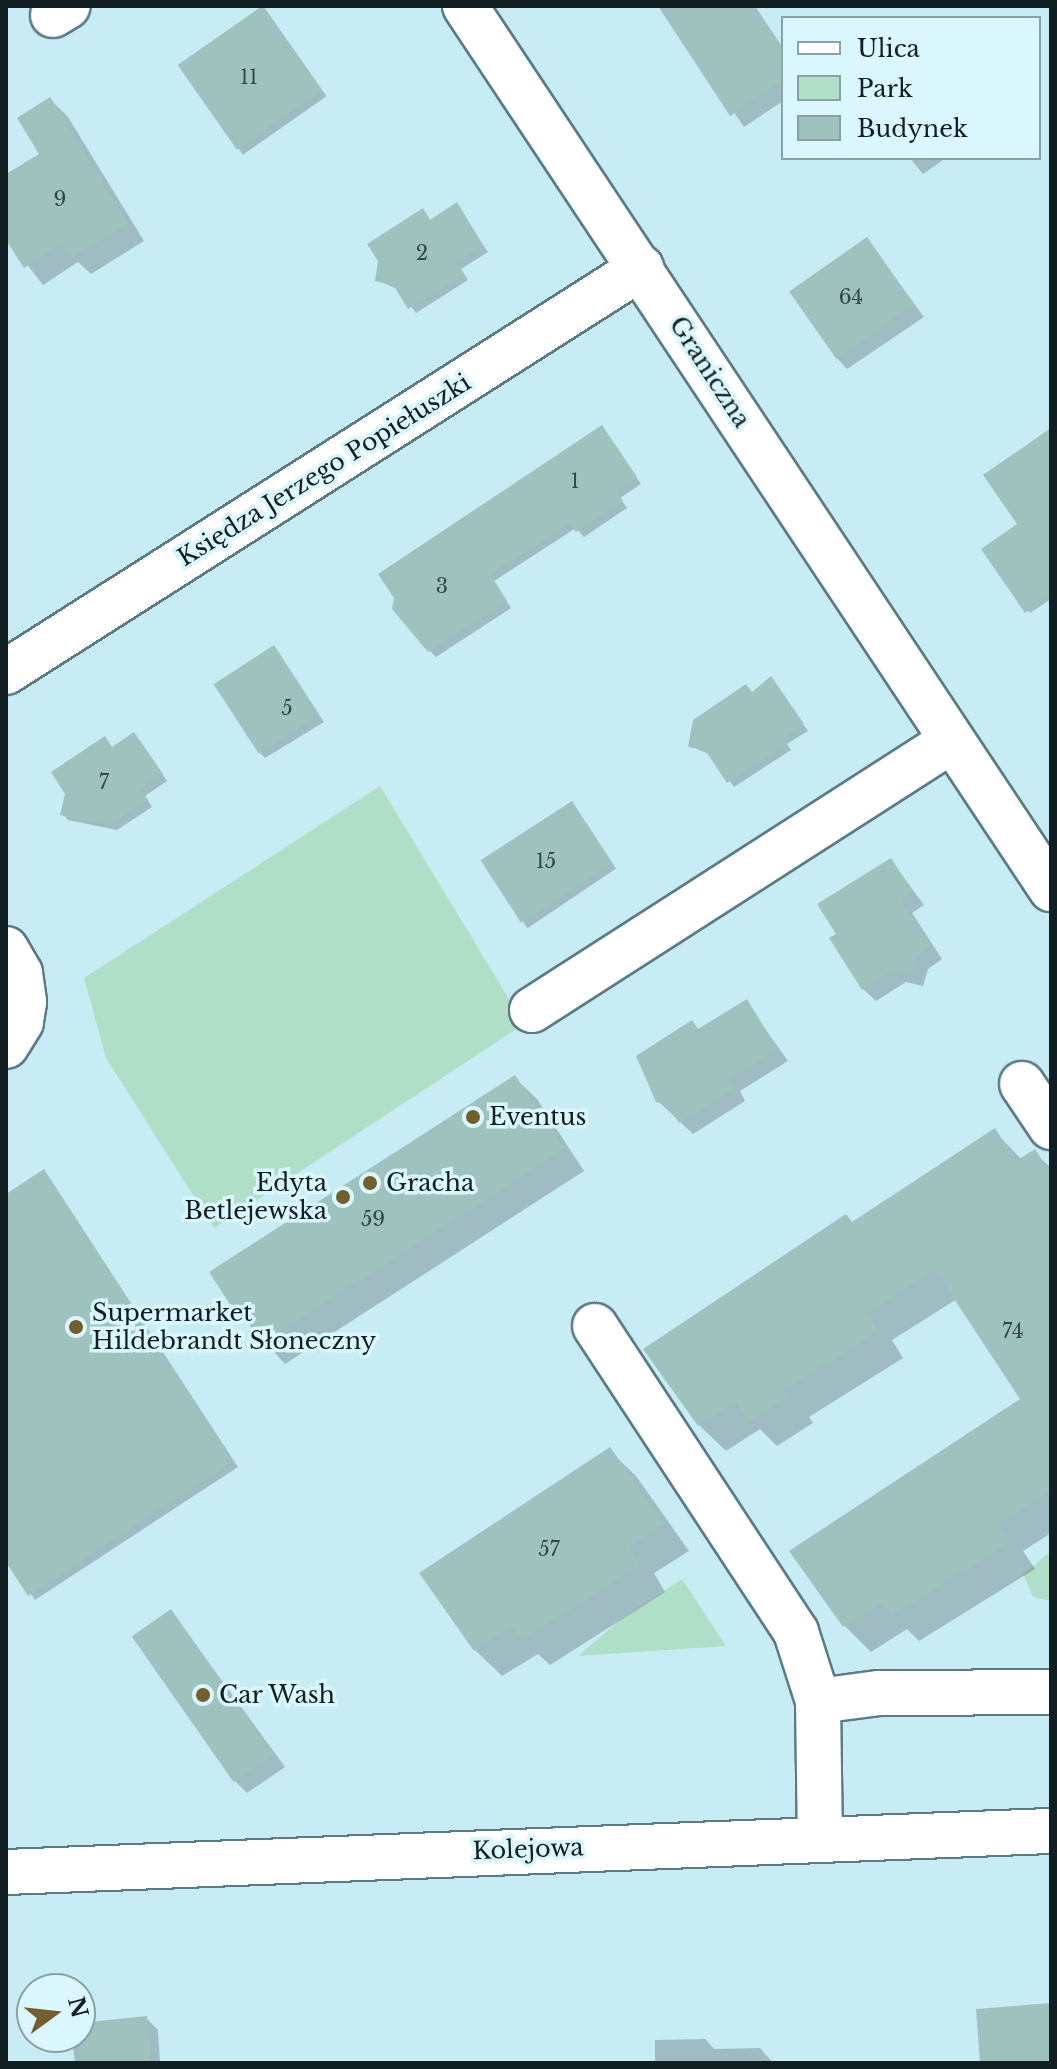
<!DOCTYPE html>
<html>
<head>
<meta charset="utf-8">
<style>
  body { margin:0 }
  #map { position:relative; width:1057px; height:2069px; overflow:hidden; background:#c7ecf4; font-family:"Libre Baskerville",serif }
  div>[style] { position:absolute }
  .green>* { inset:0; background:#afdfc7 }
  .shadow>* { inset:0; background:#0003; transform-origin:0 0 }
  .building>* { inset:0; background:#9ec3bf; transform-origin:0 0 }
  .roads { filter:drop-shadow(2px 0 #5b7c84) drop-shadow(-2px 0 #5b7c84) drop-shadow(0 2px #5b7c84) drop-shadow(0 -2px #5b7c84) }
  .street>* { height:44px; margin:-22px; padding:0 22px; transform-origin:22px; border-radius:22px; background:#fff }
  .secondary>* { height:44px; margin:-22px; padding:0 22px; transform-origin:22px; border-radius:22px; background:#fff }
  .dots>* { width:22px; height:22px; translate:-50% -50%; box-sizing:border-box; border:4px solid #daf7fe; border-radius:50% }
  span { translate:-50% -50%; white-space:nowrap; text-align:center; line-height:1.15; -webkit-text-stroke:7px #daf7fe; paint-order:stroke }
  .number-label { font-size:20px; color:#354849 }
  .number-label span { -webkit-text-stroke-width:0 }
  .street-label { font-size:24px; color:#121f22 }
  .poi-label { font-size:24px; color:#121f22 }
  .left { translate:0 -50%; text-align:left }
  .right { translate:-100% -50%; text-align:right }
  .frame { position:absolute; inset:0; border:8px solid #121f22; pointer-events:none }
  .legend { position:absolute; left:781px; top:16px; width:260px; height:144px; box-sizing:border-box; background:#daf7fe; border:2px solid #8aa1a6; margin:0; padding:10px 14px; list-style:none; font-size:24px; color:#121f22 }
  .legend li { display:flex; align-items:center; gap:16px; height:40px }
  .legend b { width:40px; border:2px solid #8aa1a6 }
  .north { position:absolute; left:16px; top:1973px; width:80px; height:80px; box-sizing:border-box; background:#daf7fe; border:2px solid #8aa1a6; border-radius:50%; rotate:75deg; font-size:22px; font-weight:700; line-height:32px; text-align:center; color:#121f22 }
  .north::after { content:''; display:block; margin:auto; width:28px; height:36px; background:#725f2d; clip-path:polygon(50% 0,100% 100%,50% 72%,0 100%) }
</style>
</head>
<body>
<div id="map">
  <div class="green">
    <i style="clip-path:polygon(380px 786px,524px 1024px,214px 1228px,106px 1058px,84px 978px)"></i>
    <i style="clip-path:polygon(1051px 1551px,1051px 1601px,1033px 1597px,1023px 1574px)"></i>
    <i style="clip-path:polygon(682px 1579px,726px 1646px,578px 1656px,620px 1620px)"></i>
  </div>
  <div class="shadow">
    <i style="clip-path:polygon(661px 6px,755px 6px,783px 48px,783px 101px,744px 127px)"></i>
    <i style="left:264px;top:7px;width:109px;height:102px;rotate:55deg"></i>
    <i style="clip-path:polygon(50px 99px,68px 117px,144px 241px,91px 274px,78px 262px,43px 285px,6px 237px,6px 177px,42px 154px)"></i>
    <i style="clip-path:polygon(910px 158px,946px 158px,923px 174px)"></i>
    <i style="clip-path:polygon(456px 205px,488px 252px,461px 269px,468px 280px,416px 313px,399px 290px,377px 280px,423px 211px,431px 221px)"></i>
    <i style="clip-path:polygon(867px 239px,924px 317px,847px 369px,835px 356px)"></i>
    <i style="clip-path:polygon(602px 428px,641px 484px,620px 498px,627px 508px,584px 537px,576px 528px,494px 581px,511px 608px,436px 657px,430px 651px)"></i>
    <i style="clip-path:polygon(1051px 444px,1051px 599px,1030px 613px,1024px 607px,1020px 525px)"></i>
    <i style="clip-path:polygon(274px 648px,324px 722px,265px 758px,259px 752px)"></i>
    <i style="clip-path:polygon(771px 679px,808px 731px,787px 744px,791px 750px,734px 787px,711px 755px,690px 746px)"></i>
    <i style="clip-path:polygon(140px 741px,167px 781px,145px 796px,152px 807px,117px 830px,68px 820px,63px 814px,113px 749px)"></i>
    <i style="left:572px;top:803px;width:79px;height:107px;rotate:56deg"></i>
    <i style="clip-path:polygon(891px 860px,924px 905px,912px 913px,942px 959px,928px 969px,923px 986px,906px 982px,876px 1001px,863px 989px,839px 935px)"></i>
    <i style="clip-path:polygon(746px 1002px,788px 1061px,740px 1091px,745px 1101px,693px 1134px,658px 1101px,692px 1022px,700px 1031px)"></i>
    <i style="clip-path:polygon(515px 1078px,537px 1099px,584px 1171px,285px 1364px,237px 1311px,212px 1273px)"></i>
    <i style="clip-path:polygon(994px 1131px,1022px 1160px,1034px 1152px,1051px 1168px,1051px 1533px,1023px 1551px,1035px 1569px,919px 1641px,907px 1629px,871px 1652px,844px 1625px,1023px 1400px,957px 1299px,892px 1340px,903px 1358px,809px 1417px,813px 1423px,777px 1446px,760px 1429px,726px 1451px,699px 1425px,853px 1223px)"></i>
    <i style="clip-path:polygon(49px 1178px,238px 1467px,35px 1600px,6px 1559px,6px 1196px)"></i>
    <i style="clip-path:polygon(609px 1450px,636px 1476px,689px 1551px,654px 1573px,665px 1592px,550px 1665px,538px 1654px,502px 1676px,475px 1650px)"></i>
    <i style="clip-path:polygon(171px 1611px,285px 1767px,247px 1793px,235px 1781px)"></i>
    <i style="clip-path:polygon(146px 2018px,158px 2030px,160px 2063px,75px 2063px,72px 2037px,80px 2037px,80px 2025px)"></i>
    <i style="clip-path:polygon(705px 2039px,714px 2049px,760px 2048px,773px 2063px,655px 2063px,655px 2040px)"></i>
  </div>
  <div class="building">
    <i style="left:262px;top:6px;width:103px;height:103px;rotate:55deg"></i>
    <i style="clip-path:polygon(658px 6px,753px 6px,783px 51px,783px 80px,730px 116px)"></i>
    <i style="clip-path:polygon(50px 97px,128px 223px,71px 258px,62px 244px,24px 268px,6px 240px,6px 174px,39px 154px,17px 118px)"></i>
    <i style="clip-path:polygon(457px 202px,483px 245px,457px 262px,464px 274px,408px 309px,394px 286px,375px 281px,378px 261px,367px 244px,423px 208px,430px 220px)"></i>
    <i style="left:867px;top:237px;width:82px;height:95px;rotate:55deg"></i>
    <i style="clip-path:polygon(602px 425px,637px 477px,616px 491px,623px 501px,576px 532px,570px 523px,490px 574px,507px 601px,428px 652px,392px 609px,394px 598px,378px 574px)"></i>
    <i style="clip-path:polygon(1051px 428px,1051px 595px,1025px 613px,981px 549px,1017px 524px,983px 475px)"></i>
    <i style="left:274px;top:645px;width:83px;height:72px;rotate:57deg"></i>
    <i style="clip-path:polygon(771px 676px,804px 724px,783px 738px,787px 743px,727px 783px,705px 750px,688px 747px,693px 720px,746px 684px,752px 692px)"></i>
    <i style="clip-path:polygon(134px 732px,163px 774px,140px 789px,148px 800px,110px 825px,60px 815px,65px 794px,51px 772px,105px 736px,112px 747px)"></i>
    <i style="left:572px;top:801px;width:74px;height:109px;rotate:57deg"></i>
    <i style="clip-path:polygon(891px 858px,913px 892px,901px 900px,931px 946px,916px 956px,911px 975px,893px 970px,862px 990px,829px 938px,836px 934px,817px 904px)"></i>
    <i style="clip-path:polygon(747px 999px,777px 1048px,729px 1079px,734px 1088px,679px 1123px,668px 1105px,656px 1102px,636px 1056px,692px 1020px,698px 1029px)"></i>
    <i style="clip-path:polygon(515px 1075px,564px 1149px,262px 1343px,242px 1307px,235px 1312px,209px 1272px)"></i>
    <i style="clip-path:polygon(995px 1128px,1016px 1161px,1035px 1149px,1051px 1174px,1051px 1490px,998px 1524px,1010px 1542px,891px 1616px,882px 1602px,843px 1627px,789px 1551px,1020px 1399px,935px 1270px,867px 1313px,878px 1331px,785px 1390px,788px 1396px,749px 1421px,736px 1401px,698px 1426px,643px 1349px,846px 1214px,852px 1222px)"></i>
    <i style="clip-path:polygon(44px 1169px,233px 1461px,28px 1596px,6px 1562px,6px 1194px)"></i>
    <i style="clip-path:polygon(610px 1447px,664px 1524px,629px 1546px,640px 1565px,522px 1640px,513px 1626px,474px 1651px,419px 1573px)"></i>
    <i style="left:171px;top:1609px;width:178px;height:48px;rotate:55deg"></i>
    <i style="clip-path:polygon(1051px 2003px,1051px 2063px,980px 2063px,976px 2009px)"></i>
    <i style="clip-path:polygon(147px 2016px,150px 2063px,80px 2063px,80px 2023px)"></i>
  </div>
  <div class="roads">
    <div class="street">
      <i style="left:465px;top:6px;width:1060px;rotate:56.43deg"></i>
      <i style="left:53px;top:15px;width:17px;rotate:-31deg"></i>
      <i style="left:6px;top:672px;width:753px;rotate:-32.47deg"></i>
      <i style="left:6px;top:949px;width:28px;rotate:60deg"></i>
      <i style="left:20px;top:973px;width:29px;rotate:82deg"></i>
      <i style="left:24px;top:1002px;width:20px;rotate:99deg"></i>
      <i style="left:21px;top:1022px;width:28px;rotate:122deg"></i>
      <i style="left:532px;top:1010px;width:499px;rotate:-32.7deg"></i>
      <i style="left:1022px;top:1084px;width:52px;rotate:56deg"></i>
      <i style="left:595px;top:1326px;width:366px;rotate:56.7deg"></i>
      <i style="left:796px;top:1632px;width:72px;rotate:72.3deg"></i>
      <i style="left:818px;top:1701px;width:138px;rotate:89.2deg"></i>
      <i style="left:818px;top:1701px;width:62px;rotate:-7.5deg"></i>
      <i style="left:879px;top:1693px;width:172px;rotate:-0.3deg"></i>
    </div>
    <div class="secondary">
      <i style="left:6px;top:1872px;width:1046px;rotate:-2.25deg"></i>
    </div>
  </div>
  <div class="dots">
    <i style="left:473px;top:1117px;background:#725f2d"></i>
    <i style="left:370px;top:1183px;background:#725f2d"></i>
    <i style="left:343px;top:1197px;background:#725f2d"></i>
    <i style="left:76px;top:1327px;background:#725f2d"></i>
    <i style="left:203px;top:1695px;background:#725f2d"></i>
  </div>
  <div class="number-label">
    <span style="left:249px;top:77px">11</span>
    <span style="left:60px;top:199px">9</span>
    <span style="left:422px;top:253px">2</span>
    <span style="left:851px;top:297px">64</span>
    <span style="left:575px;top:481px">1</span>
    <span style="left:442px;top:586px">3</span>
    <span style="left:287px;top:708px">5</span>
    <span style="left:104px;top:782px">7</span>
    <span style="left:546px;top:861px">15</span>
    <span style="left:373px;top:1219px">59</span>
    <span style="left:1013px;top:1331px">74</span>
    <span style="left:549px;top:1549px">57</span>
  </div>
  <div class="street-label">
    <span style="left:710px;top:372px;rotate:57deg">Graniczna</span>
    <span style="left:324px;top:470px;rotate:-32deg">Księdza Jerzego Popiełuszki</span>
    <span style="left:528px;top:1849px;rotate:-2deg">Kolejowa</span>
  </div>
  <div class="poi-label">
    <span class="left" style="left:489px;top:1117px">Eventus</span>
    <span class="right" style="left:327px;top:1197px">Edyta<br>Betlejewska</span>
    <span class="left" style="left:386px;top:1183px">Gracha</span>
    <span class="left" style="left:92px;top:1327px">Supermarket<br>Hildebrandt Słoneczny</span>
    <span class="left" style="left:219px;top:1695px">Car Wash</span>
  </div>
  <div class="frame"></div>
  <ul class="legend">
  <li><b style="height:10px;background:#fff"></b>Ulica</li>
  <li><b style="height:22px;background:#afdfc7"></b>Park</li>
  <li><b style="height:22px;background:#9ec3bf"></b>Budynek</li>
  </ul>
  <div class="north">N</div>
</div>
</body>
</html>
